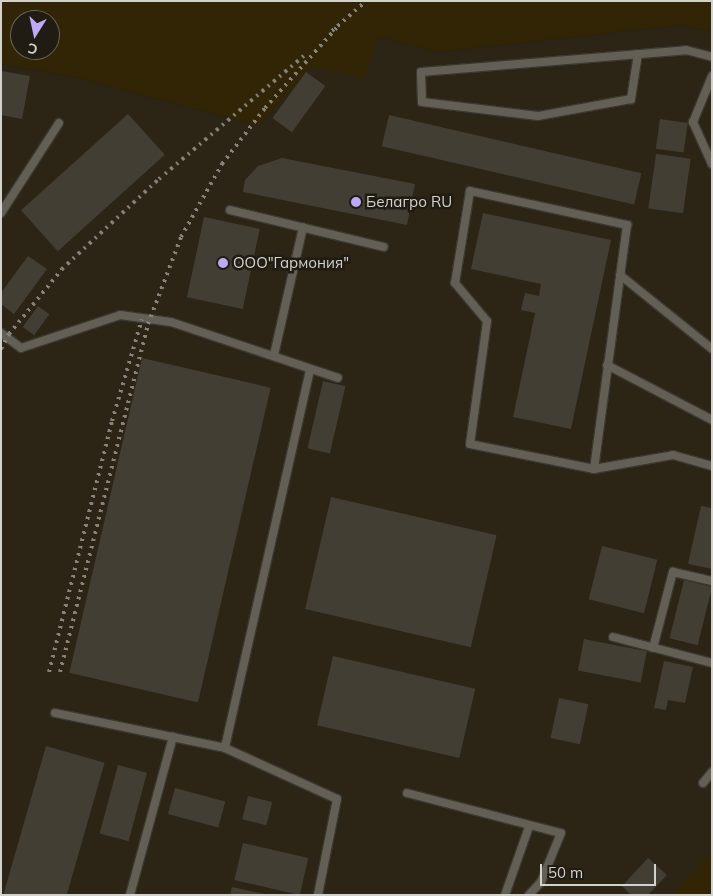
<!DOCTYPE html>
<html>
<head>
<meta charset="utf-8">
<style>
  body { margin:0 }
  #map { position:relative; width:713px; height:896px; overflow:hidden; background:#201c13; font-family:Mulish,sans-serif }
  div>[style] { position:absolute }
  .built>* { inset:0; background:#2c2516 }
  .green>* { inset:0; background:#322506 }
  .building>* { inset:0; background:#423e34; transform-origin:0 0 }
  .roads { filter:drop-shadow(1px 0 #3a3832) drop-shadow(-1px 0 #3a3832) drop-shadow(0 1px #3a3832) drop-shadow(0 -1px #3a3832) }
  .lane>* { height:8px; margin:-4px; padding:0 4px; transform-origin:4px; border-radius:4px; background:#645f55 }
  .rail>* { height:4px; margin-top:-2px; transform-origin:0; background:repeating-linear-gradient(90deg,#85837b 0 2.5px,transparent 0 7.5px) }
  .dots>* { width:14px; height:14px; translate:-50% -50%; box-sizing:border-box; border:2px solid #201c13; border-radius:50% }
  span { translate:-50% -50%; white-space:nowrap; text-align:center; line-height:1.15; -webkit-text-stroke:5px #201c13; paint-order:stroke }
  .poi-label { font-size:15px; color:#d4d2cc }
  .left { translate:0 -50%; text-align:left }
  .frame { position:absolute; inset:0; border:2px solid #d4d2cc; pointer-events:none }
  .north { position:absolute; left:10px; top:10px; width:50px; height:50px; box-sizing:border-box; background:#201c13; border:1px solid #68655d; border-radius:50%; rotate:190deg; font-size:14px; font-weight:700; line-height:20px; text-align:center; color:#d4d2cc }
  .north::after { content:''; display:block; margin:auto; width:18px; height:22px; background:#bda9f5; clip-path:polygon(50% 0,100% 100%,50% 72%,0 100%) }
  .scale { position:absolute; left:540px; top:864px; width:116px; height:22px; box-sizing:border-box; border:2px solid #d4d2cc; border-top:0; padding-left:6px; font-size:15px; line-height:18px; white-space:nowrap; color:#d4d2cc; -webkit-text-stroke:4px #201c13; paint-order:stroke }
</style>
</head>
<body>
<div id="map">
  <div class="built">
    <i style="clip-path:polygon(682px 25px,712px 32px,712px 850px,672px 895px,1px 895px,1px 64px,79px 78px,259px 126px,311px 65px,378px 37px,438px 52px)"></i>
  </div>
  <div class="green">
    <i style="clip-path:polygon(evenodd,1px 1px,712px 1px,712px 32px,682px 25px,438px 52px,378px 37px,365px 79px,311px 66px,259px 126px,79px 78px,1px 64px,1px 1px,20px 20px,50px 20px,50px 50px,20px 50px,20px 20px)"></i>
    <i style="clip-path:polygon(712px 850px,712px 895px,672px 895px)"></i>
  </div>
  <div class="building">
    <i style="clip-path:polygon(1px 71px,30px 76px,22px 119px,1px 115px)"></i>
    <i style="left:306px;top:72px;width:24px;height:57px;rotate:36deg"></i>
    <i style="left:128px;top:114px;width:55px;height:144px;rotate:48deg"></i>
    <i style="left:389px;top:115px;width:259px;height:32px;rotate:13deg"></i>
    <i style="left:660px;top:119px;width:28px;height:30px;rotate:8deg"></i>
    <i style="left:656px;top:154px;width:35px;height:55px;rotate:8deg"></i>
    <i style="clip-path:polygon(282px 158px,415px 184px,407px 225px,243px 192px,245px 180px,258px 166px)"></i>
    <i style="clip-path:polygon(483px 213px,611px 240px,571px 429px,513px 417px,535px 313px,521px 310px,525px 293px,539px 296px,541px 284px,471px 269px)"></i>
    <i style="left:204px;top:217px;width:57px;height:82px;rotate:12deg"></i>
    <i style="clip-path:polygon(28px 256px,47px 269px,14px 314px,1px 304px,1px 293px)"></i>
    <i style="left:38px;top:306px;width:14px;height:26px;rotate:36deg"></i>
    <i style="left:142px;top:358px;width:132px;height:323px;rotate:13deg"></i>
    <i style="left:323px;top:381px;width:23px;height:69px;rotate:13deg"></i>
    <i style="left:331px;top:497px;width:170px;height:115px;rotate:13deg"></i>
    <i style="clip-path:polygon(701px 506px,712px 508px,712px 569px,688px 564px)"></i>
    <i style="left:602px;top:546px;width:57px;height:55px;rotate:14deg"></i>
    <i style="left:684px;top:580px;width:29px;height:60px;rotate:14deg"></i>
    <i style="left:584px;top:639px;width:64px;height:32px;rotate:11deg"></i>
    <i style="left:333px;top:656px;width:146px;height:71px;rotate:13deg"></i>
    <i style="clip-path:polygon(664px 661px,693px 667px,685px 703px,668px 700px,666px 710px,654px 708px)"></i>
    <i style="left:559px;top:698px;width:30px;height:41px;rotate:12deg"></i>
    <i style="left:46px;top:746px;width:61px;height:155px;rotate:16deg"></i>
    <i style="left:118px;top:765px;width:30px;height:71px;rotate:15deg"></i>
    <i style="left:175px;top:788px;width:52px;height:27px;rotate:15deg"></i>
    <i style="left:248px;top:796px;width:25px;height:24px;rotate:14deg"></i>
    <i style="left:243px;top:843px;width:67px;height:38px;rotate:13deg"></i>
    <i style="clip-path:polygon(648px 858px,667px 875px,648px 895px,631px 895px,622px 886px)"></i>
    <i style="clip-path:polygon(232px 887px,264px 894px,263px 895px,230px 895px)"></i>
  </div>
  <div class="roads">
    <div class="lane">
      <i style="left:638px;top:54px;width:46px;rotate:98.8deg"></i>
      <i style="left:631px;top:99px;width:95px;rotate:169.6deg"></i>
      <i style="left:538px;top:116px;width:117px;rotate:-173.1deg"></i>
      <i style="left:422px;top:102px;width:30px;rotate:-92deg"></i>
      <i style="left:421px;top:72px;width:266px;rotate:-4.7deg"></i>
      <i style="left:686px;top:50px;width:27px;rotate:15deg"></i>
      <i style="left:712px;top:76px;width:50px;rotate:112.4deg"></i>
      <i style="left:693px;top:122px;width:46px;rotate:65.7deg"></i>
      <i style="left:470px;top:191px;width:161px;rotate:12.2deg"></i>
      <i style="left:627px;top:225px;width:246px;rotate:97.7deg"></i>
      <i style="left:594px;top:469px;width:126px;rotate:-168.6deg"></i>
      <i style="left:470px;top:444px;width:124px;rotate:-82.1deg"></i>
      <i style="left:487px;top:321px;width:50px;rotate:-130.1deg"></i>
      <i style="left:455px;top:283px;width:93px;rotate:-80.7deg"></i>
      <i style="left:230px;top:210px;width:158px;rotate:13.5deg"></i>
      <i style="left:1px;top:213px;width:107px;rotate:-57.2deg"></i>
      <i style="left:620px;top:275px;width:118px;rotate:38.8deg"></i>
      <i style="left:1px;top:333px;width:25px;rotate:37deg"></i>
      <i style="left:21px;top:348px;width:104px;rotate:-18.4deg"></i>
      <i style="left:120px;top:315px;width:51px;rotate:7.8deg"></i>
      <i style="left:171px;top:322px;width:176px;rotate:18.5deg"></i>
      <i style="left:274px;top:355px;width:131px;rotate:-77.2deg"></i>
      <i style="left:607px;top:365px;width:119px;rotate:27.6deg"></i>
      <i style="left:310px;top:370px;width:387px;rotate:102.7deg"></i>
      <i style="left:225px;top:748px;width:123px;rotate:24.5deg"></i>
      <i style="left:337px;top:799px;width:98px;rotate:101.2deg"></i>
      <i style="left:594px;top:469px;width:80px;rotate:-10deg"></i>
      <i style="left:673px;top:455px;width:41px;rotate:15.8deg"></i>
      <i style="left:613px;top:637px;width:102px;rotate:14.7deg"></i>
      <i style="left:653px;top:648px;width:79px;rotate:-75.3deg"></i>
      <i style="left:673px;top:572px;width:40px;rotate:13deg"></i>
      <i style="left:55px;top:713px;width:174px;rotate:11.6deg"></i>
      <i style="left:703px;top:783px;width:14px;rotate:-51deg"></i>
      <i style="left:407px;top:793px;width:159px;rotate:14.6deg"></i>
      <i style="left:561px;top:833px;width:53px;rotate:112.2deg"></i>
      <i style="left:541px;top:882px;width:18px;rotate:133deg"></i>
      <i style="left:130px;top:895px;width:164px;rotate:-74.8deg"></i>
      <i style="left:505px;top:895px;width:72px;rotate:-70.6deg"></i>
    </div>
  </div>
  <div class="rail">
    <i style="left:332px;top:31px;width:45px;rotate:-41.4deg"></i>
    <i style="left:1px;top:349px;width:17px;rotate:-62deg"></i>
    <i style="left:9px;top:334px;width:84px;rotate:-50.8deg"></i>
    <i style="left:62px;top:269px;width:132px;rotate:-42.9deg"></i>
    <i style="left:159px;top:179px;width:193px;rotate:-40.4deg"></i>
    <i style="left:49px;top:672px;width:259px;rotate:-75.9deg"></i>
    <i style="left:112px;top:421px;width:106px;rotate:-73.6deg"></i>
    <i style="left:60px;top:672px;width:359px;rotate:-75.8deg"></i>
    <i style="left:148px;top:324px;width:93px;rotate:-69.2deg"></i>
    <i style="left:181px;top:237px;width:84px;rotate:-60.7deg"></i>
    <i style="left:222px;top:164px;width:71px;rotate:-52.5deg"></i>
    <i style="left:265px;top:108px;width:110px;rotate:-48.3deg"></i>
  </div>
  <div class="dots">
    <i style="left:356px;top:202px;background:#bda9f5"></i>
    <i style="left:223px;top:263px;background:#bda9f5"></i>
  </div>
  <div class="poi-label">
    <span class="left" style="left:366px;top:202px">Белагро RU</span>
    <span class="left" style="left:233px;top:263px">ООО"Гармония"</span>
  </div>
  <div class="frame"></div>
  <div class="north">С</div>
  <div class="scale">50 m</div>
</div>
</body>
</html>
